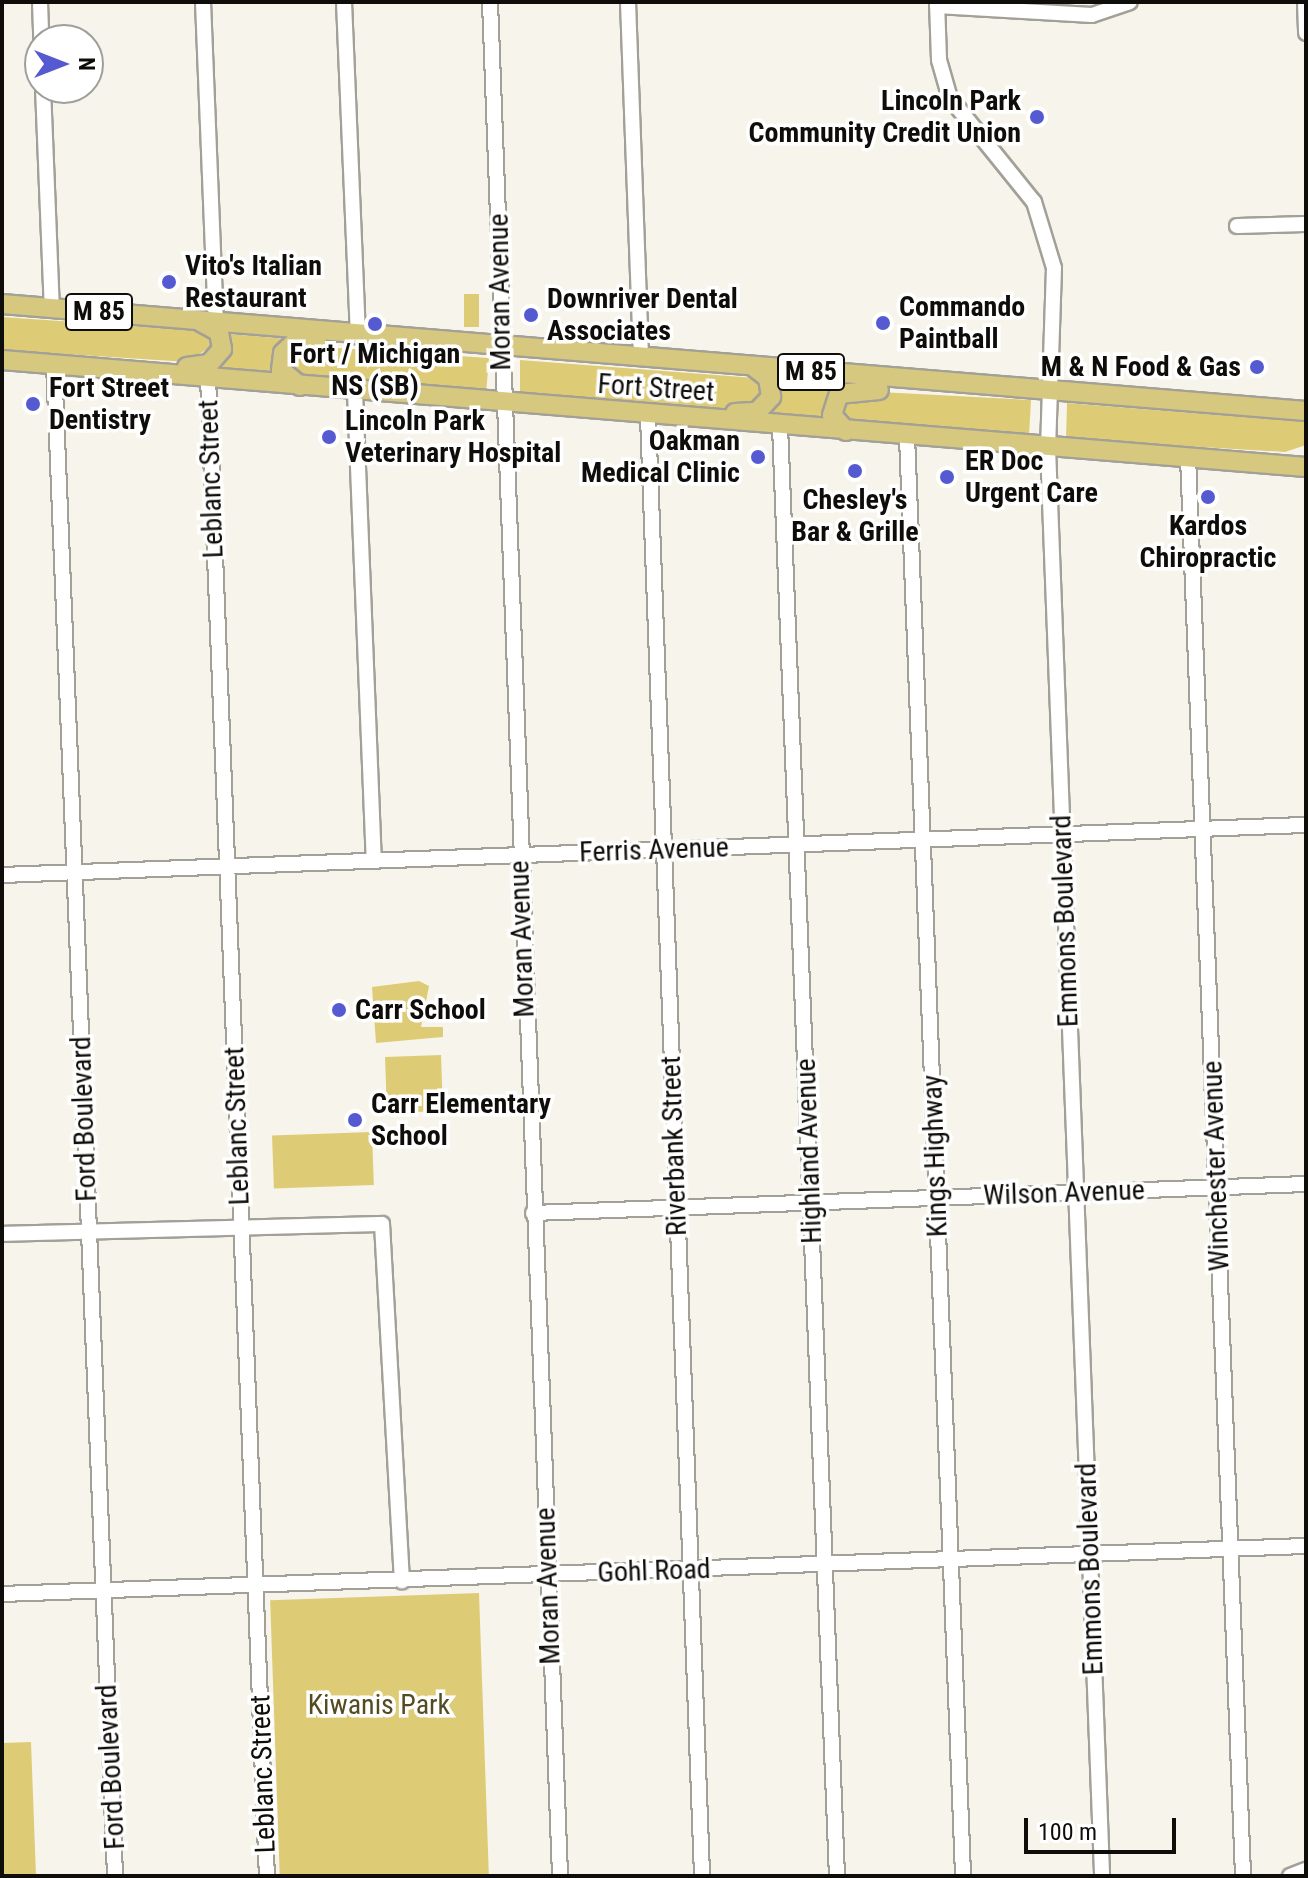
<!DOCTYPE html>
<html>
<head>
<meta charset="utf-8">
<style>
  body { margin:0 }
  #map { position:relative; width:1308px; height:1878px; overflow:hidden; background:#f7f5eb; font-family:"Roboto Condensed",sans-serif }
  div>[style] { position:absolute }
  .green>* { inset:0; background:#decb76; transform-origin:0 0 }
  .roads { filter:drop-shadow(2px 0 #a2a097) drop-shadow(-2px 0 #a2a097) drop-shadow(0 2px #a2a097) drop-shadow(0 -2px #a2a097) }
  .minor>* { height:14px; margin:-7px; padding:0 7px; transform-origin:7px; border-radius:7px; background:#fff }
  .major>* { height:18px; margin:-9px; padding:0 9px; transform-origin:9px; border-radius:9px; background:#d7c87f }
  .dots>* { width:22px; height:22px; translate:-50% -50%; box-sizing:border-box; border:4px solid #fff; border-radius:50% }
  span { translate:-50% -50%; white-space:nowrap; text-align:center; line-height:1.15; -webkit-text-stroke:7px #fff; paint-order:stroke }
  .shield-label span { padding:2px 6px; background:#fff; border:2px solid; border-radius:6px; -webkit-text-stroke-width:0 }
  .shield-label { font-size:26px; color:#0e0d0a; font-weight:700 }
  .poi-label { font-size:28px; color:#0e0d0a; font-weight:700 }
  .right { translate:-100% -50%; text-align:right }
  .left { translate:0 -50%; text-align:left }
  .street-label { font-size:28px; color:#0e0d0a }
  .park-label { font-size:28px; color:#544b20 }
  .frame { position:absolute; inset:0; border:4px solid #0e0d0a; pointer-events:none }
  .north { position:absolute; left:24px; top:24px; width:80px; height:80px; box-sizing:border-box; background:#fff; border:2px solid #9f9e9d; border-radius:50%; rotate:90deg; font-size:22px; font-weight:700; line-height:32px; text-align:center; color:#0e0d0a }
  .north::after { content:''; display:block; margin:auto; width:28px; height:36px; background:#565ad1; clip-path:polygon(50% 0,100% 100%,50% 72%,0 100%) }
  .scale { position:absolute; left:1024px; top:1818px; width:152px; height:36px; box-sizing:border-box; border:4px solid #0e0d0a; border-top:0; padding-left:10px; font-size:24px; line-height:28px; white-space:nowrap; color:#0e0d0a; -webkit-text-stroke:6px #fff; paint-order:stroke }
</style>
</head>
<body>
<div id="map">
  <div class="green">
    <i style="left:464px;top:294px;width:15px;height:33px"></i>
    <i style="clip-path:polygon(2px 317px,205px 331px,214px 344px,188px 362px,2px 350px)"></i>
    <i style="clip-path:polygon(230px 334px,288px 339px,277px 375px,217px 369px)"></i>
    <i style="clip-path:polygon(322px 347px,489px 358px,486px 394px,301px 377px,293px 370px,299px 354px)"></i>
    <i style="clip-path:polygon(520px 360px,755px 378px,765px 390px,756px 402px,736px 409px,520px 395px)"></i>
    <i style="clip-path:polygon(780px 380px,836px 384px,825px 421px,770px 416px)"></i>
    <i style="clip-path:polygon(880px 392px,1031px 400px,1029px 436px,848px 422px,841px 414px,851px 397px)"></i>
    <i style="clip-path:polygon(1067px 403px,1306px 422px,1306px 445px,1285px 452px,1066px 439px)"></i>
    <i style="clip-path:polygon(419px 981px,429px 986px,421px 1027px,443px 1027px,443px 1037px,376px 1043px,372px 987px)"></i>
    <i style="left:441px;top:1055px;width:56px;height:56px;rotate:88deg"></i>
    <i style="left:372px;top:1132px;width:53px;height:100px;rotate:88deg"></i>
    <i style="left:479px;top:1593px;width:283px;height:209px;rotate:88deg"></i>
    <i style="clip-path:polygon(31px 1742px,36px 1876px,2px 1876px,2px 1743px)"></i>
  </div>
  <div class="roads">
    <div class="minor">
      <i style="left:40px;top:2px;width:38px;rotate:88deg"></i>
      <i style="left:203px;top:2px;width:319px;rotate:87.7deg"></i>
      <i style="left:344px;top:2px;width:335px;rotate:87.6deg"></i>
      <i style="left:490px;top:2px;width:1875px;rotate:87.86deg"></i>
      <i style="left:628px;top:2px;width:356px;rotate:87.9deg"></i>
      <i style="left:937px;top:2px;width:58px;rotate:88deg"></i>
      <i style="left:939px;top:60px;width:40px;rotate:74deg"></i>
      <i style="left:950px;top:98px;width:134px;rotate:51.1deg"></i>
      <i style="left:1034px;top:202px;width:69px;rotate:73.1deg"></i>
      <i style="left:1054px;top:268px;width:180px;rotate:91.9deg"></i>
      <i style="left:1048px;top:448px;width:1429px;rotate:87.83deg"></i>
      <i style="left:1305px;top:2px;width:31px;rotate:88deg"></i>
      <i style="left:937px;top:6px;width:155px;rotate:3.3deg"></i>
      <i style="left:1092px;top:15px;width:40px;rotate:-18.9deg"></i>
      <i style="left:43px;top:88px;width:220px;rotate:87.7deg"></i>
      <i style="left:1237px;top:226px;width:69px;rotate:-1.7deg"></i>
      <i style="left:54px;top:363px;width:1514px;rotate:87.69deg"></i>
      <i style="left:208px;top:377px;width:1500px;rotate:87.75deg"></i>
      <i style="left:355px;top:392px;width:468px;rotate:87.7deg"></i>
      <i style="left:648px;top:416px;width:1461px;rotate:87.88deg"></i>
      <i style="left:780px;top:426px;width:1451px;rotate:87.75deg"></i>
      <i style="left:907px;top:436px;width:1441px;rotate:87.77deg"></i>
      <i style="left:1188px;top:456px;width:1421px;rotate:87.78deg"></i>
      <i style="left:2px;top:875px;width:1305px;rotate:-2.2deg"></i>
      <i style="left:533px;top:1213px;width:774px;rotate:-2.15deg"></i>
      <i style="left:2px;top:1234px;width:380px;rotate:-1.5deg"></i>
      <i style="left:382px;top:1224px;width:358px;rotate:86.8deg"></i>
      <i style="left:2px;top:1594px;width:1305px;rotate:-2.11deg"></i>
      <i style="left:1290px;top:1876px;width:17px;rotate:-21deg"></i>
    </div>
    <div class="major">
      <i style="left:2px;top:304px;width:1308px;rotate:4.69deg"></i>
      <i style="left:2px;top:360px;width:1308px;rotate:4.69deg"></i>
      <i style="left:187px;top:367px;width:22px;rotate:-8deg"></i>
      <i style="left:209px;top:364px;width:20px;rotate:-49deg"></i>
      <i style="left:222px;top:349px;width:17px;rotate:-100deg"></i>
      <i style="left:219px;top:332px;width:21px;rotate:-151deg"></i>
      <i style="left:300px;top:386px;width:25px;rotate:-140deg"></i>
      <i style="left:281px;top:370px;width:17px;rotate:-83deg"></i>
      <i style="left:283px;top:353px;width:18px;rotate:-43deg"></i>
      <i style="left:296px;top:341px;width:21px;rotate:5deg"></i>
      <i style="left:735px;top:413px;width:22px;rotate:-3deg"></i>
      <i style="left:757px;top:412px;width:21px;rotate:-47deg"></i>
      <i style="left:771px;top:397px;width:19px;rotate:-99deg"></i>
      <i style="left:768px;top:378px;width:18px;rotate:-142deg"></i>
      <i style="left:846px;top:431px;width:21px;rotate:-131deg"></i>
      <i style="left:832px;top:415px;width:22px;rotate:-72deg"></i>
      <i style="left:839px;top:394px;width:40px;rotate:-5.7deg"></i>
    </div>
  </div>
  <div class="dots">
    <i style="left:1037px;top:117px;background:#565ad1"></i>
    <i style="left:169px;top:282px;background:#565ad1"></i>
    <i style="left:531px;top:315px;background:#565ad1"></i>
    <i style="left:883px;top:323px;background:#565ad1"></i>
    <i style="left:375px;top:324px;background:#565ad1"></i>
    <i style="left:1257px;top:367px;background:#565ad1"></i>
    <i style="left:33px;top:404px;background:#565ad1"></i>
    <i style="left:329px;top:437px;background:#565ad1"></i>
    <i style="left:758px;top:457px;background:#565ad1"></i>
    <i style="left:855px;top:471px;background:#565ad1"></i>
    <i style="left:947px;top:477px;background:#565ad1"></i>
    <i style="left:1208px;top:497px;background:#565ad1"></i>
    <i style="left:339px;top:1010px;background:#565ad1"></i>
    <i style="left:355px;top:1120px;background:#565ad1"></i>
  </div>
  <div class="shield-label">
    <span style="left:99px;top:312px">M 85</span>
    <span style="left:811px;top:372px">M 85</span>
  </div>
  <div class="poi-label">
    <span class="right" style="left:1021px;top:117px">Lincoln Park<br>Community Credit Union</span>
    <span class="left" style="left:185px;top:282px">Vito's Italian<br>Restaurant</span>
    <span class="left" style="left:547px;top:315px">Downriver Dental<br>Associates</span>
    <span class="left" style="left:899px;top:323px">Commando<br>Paintball</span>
    <span style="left:375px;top:370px">Fort / Michigan<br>NS (SB)</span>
    <span class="right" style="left:1241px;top:367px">M &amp; N Food &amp; Gas</span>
    <span class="left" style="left:49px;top:404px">Fort Street<br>Dentistry</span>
    <span class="left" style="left:345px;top:437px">Lincoln Park<br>Veterinary Hospital</span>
    <span class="right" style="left:740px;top:457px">Oakman<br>Medical Clinic</span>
    <span class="left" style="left:965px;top:477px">ER Doc<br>Urgent Care</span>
    <span style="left:855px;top:516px">Chesley's<br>Bar &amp; Grille</span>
    <span style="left:1208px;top:542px">Kardos<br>Chiropractic</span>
    <span class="left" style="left:355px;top:1010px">Carr School</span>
    <span class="left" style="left:371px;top:1120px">Carr Elementary<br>School</span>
  </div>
  <div class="street-label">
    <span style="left:500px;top:292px;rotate:-91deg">Moran Avenue</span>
    <span style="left:656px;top:388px;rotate:4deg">Fort Street</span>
    <span style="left:211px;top:479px;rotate:-92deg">Leblanc Street</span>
    <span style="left:654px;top:850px;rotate:-2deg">Ferris Avenue</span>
    <span style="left:1065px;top:921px;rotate:-92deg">Emmons Boulevard</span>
    <span style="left:522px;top:939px;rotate:-92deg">Moran Avenue</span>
    <span style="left:84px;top:1119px;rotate:-92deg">Ford Boulevard</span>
    <span style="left:237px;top:1126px;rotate:-92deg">Leblanc Street</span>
    <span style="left:674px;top:1146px;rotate:-92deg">Riverbank Street</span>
    <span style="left:809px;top:1151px;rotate:-92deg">Highland Avenue</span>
    <span style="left:935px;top:1156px;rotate:-92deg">Kings Highway</span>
    <span style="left:1216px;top:1166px;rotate:-92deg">Winchester Avenue</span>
    <span style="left:1064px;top:1193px;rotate:-2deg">Wilson Avenue</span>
    <span style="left:1090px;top:1569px;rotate:-92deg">Emmons Boulevard</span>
    <span style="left:654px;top:1571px;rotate:-2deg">Gohl Road</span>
    <span style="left:548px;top:1586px;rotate:-92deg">Moran Avenue</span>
    <span style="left:111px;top:1767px;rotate:-93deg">Ford Boulevard</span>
    <span style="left:263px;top:1774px;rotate:-92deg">Leblanc Street</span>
  </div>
  <div class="park-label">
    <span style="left:379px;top:1705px">Kiwanis Park</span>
  </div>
  <div class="frame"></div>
  <div class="north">N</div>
  <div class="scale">100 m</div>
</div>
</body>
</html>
